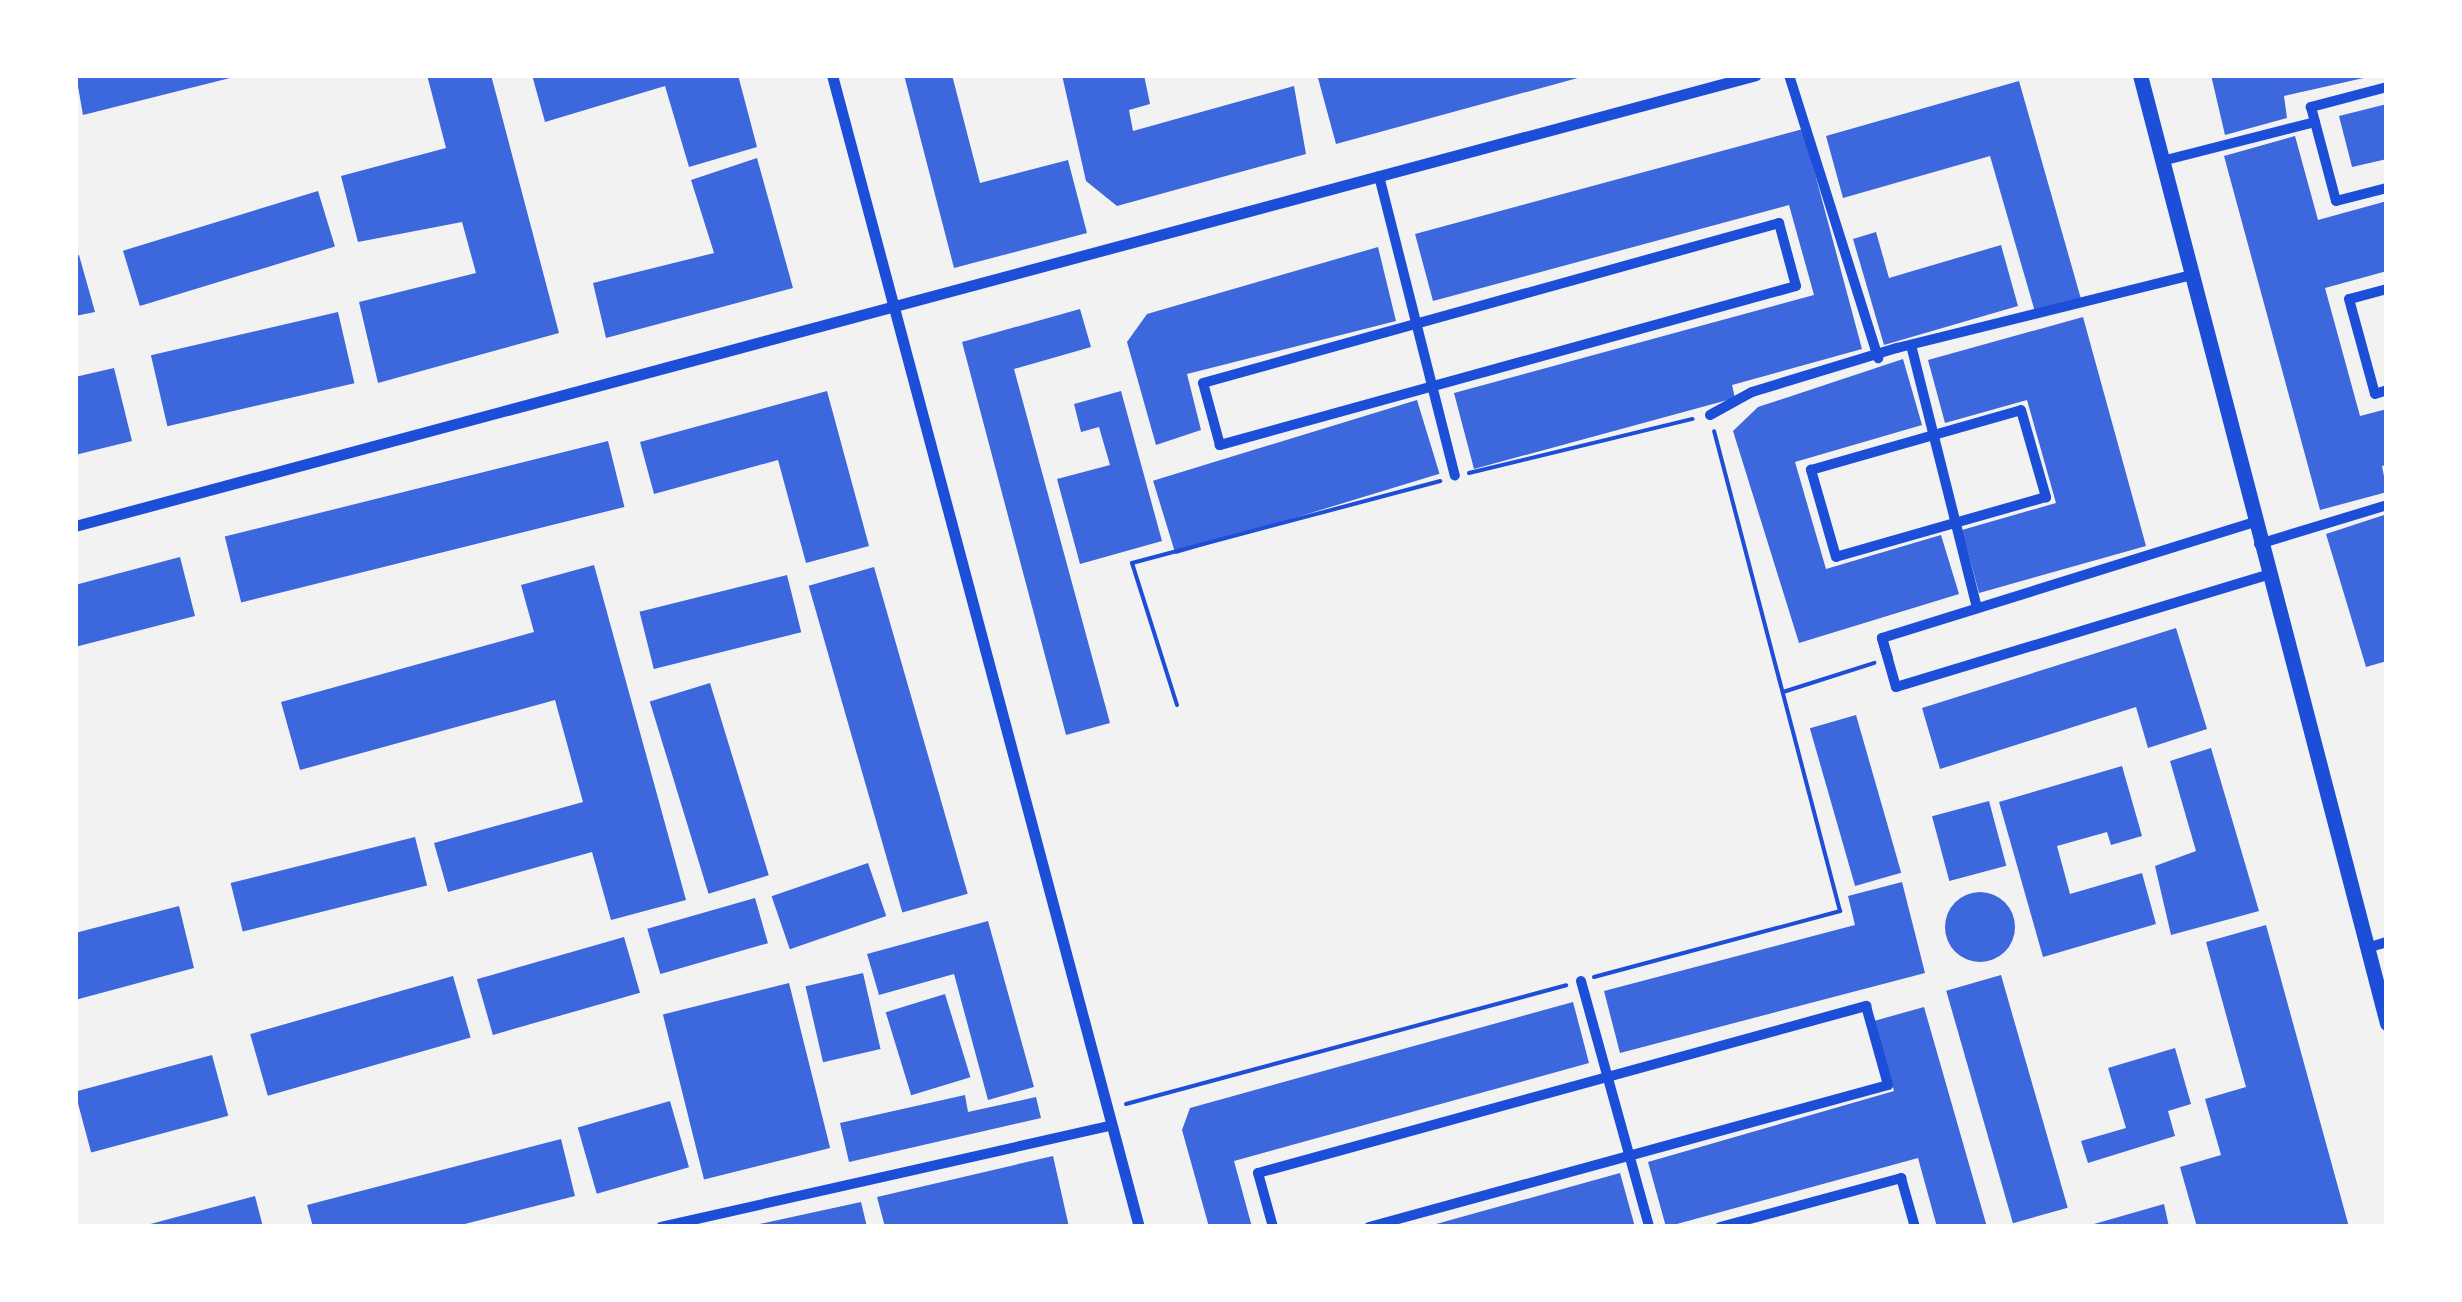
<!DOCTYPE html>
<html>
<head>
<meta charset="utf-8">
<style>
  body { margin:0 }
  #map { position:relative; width:2462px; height:1302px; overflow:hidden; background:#f2f2f2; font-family:"Archivo Narrow",sans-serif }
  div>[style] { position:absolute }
  .building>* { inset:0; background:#3d67dc; transform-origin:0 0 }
  .round { border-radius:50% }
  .path>* { height:4px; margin:-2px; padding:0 2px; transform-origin:2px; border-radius:2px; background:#1d4ed8 }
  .minor>* { height:10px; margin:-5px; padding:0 5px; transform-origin:5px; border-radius:5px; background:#1d4ed8 }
  .tertiary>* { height:11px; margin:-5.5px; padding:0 5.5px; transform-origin:5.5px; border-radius:5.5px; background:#1d4ed8 }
  .primary>* { height:15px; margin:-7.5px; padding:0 7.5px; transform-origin:7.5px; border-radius:7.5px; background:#1d4ed8 }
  span { translate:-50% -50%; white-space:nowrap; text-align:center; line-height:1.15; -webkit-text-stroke:8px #fff; paint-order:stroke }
  .frame { position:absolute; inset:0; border:78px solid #fff; pointer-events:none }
</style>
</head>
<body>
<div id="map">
  <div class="building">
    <i style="clip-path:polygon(76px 75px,238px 75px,238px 76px,83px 115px)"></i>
    <i style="clip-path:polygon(427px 75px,491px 75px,559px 333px,378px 383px,359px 302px,476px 273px,462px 222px,358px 242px,341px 176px,446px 148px)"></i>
    <i style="clip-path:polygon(532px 75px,738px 75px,757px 147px,689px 167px,665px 86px,545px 122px)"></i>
    <i style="clip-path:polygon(904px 75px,952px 75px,980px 183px,1068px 160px,1087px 233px,954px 268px)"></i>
    <i style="clip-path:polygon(1062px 75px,1144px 75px,1150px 104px,1129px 110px,1133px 131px,1294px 86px,1306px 154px,1117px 206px,1086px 181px)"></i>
    <i style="clip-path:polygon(1331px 75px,1584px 75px,1585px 76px,1336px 144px,1318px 78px)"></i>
    <i style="clip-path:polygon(2211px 75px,2368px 75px,2368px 77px,2284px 96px,2287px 118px,2225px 135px)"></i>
    <i style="clip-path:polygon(2019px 81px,2081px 299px,2035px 312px,1990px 156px,1843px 198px,1826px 136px)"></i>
    <i style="clip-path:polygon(2387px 104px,2387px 159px,2352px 167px,2339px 116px)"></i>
    <i style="clip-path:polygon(1803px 129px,1862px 349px,1732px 385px,1735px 398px,1474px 469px,1454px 393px,1814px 295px,1789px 205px,1433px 301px,1415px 234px)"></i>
    <i style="clip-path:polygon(2295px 136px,2318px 220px,2387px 201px,2387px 271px,2325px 288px,2360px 416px,2387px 409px,2387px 465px,2382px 466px,2387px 492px,2320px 510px,2224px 156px)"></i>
    <i style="clip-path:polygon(757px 158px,793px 288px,606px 338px,593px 283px,714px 253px,691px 180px)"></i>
    <i style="left:318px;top:191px;width:58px;height:204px;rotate:73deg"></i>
    <i style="clip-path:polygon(1876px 232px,1889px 278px,2001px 245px,2018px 306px,1884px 345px,1853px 239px)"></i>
    <i style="clip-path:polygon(1378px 247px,1396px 321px,1187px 374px,1201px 430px,1156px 445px,1127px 342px,1147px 314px)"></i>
    <i style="clip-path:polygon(79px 255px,95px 312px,75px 316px,75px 256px)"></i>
    <i style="clip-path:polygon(1080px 309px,1091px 347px,1014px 369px,1110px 723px,1066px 735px,962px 342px)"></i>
    <i style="left:338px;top:312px;width:73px;height:192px;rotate:77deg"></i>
    <i style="clip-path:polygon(2083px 317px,2146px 546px,1979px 593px,1962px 530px,2056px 503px,2027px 400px,1945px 423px,1928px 360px)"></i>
    <i style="clip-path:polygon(1903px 359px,1922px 425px,1795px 462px,1826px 569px,1941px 535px,1959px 594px,1799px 643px,1733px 431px,1758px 407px)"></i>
    <i style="clip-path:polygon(114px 368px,132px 441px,75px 455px,75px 377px)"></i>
    <i style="clip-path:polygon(827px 391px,869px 546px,806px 563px,778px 460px,654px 494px,640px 442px)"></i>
    <i style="clip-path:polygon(1121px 391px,1162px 541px,1080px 564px,1057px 479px,1110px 465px,1099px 427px,1081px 432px,1074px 404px)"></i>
    <i style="left:1417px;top:400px;width:77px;height:276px;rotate:73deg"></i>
    <i style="left:608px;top:441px;width:68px;height:395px;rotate:76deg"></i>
    <i style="clip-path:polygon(2387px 514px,2387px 661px,2366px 667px,2326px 534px)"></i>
    <i style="clip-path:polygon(180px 557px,195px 616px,75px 647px,75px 585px)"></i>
    <i style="clip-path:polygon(594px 565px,686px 900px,611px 920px,592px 852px,448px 892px,434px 843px,583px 802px,555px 700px,300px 770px,281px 702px,534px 632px,521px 585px)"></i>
    <i style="left:874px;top:567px;width:340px;height:68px;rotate:74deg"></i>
    <i style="left:787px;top:575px;width:59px;height:152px;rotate:76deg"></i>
    <i style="clip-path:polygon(2176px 628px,2207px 729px,2148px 748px,2136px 707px,1940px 769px,1922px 708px)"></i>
    <i style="left:710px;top:683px;width:201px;height:63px;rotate:73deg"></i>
    <i style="left:1856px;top:715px;width:164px;height:48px;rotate:74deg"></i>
    <i style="clip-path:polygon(2211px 748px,2259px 911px,2171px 935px,2155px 866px,2196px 851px,2170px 761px)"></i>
    <i style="clip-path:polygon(2122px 766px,2142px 836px,2111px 845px,2107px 832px,2057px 846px,2070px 894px,2142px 873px,2156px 924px,2043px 957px,1999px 802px)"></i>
    <i style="left:1989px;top:801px;width:67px;height:59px;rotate:75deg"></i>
    <i style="left:415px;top:837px;width:50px;height:190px;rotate:76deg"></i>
    <i style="left:868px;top:863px;width:56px;height:102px;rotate:71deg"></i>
    <i style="clip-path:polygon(1902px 882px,1925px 973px,1620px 1053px,1604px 991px,1855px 925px,1848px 896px)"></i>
    <i class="round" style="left:1945px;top:892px;width:70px;height:70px"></i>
    <i style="left:755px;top:898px;width:47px;height:112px;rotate:74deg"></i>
    <i style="clip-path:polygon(179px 906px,194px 968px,75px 1000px,75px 933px)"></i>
    <i style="clip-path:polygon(988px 921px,1034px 1087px,988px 1100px,954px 974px,879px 995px,867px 954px)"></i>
    <i style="clip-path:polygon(2266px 925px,2349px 1227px,2197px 1227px,2180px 1167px,2221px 1155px,2205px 1099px,2246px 1087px,2206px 942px)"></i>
    <i style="left:624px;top:937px;width:58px;height:153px;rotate:74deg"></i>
    <i style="left:863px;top:973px;width:78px;height:59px;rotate:77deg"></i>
    <i style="left:2001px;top:975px;width:242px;height:57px;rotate:74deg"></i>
    <i style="left:453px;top:976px;width:64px;height:211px;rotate:74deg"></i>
    <i style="left:789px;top:983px;width:170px;height:130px;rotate:76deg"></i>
    <i style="left:945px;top:994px;width:87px;height:62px;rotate:73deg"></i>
    <i style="clip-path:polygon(1573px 1002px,1589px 1063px,1234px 1161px,1252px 1227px,1209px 1227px,1182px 1130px,1190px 1108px)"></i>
    <i style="clip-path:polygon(1924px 1007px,1987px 1227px,1937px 1227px,1918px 1158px,1666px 1227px,1648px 1162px,1894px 1091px,1874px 1021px)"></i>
    <i style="clip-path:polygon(2175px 1048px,2191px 1104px,2168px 1111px,2175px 1136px,2088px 1163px,2081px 1141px,2126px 1128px,2108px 1068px)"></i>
    <i style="left:212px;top:1055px;width:63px;height:142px;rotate:75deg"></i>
    <i style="clip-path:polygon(965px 1095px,968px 1112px,1036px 1097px,1041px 1118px,849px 1162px,840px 1123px)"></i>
    <i style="left:670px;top:1101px;width:69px;height:96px;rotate:74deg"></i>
    <i style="clip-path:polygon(561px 1139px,575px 1196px,453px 1227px,313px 1227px,307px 1205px)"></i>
    <i style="clip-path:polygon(1053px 1156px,1069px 1227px,885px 1227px,877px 1197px)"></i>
    <i style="clip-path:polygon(1620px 1173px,1635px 1227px,1429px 1227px,1429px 1226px)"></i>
    <i style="clip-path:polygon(255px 1196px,263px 1227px,144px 1227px,143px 1226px)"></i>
    <i style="clip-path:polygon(861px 1202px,867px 1227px,756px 1227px,755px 1225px)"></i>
    <i style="clip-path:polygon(2164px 1204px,2169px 1227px,2087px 1227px,2087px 1226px)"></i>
  </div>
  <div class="path">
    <i style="left:1469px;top:473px;width:230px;rotate:-13.6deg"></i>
    <i style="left:1783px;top:692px;width:96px;rotate:-17.7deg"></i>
    <i style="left:1177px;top:705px;width:149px;rotate:-107.6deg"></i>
    <i style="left:1132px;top:563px;width:319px;rotate:-14.9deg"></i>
    <i style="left:1594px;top:977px;width:255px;rotate:-15deg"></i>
    <i style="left:1840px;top:911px;width:496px;rotate:-104.7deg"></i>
    <i style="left:1126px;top:1104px;width:456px;rotate:-15.1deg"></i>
  </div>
  <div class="minor">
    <i style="left:1789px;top:75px;width:297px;rotate:72.5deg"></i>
    <i style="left:2387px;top:87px;width:79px;rotate:165.3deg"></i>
    <i style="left:2311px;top:107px;width:97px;rotate:75.1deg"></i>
    <i style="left:2336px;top:201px;width:53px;rotate:-14.3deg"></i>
    <i style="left:2162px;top:161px;width:158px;rotate:-14.3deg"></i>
    <i style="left:1379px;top:176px;width:309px;rotate:75.8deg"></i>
    <i style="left:1779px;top:223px;width:65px;rotate:74.9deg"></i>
    <i style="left:1796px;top:286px;width:598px;rotate:164.57deg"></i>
    <i style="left:1220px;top:445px;width:64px;rotate:-105.3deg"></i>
    <i style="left:1203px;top:383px;width:598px;rotate:-15.52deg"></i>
    <i style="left:2387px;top:289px;width:39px;rotate:165deg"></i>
    <i style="left:2349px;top:299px;width:98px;rotate:74.7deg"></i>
    <i style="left:2375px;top:394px;width:13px;rotate:-18deg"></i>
    <i style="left:1912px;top:349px;width:267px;rotate:75.9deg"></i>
    <i style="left:2021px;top:410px;width:91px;rotate:74deg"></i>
    <i style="left:2046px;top:497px;width:218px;rotate:164.1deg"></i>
    <i style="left:1836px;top:557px;width:91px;rotate:-106deg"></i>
    <i style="left:1811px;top:470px;width:218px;rotate:-15.9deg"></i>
    <i style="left:1710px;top:415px;width:48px;rotate:-28.7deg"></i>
    <i style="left:1752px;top:392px;width:152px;rotate:-16.9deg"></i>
    <i style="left:1897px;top:348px;width:303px;rotate:-13.9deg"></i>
    <i style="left:2259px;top:544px;width:134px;rotate:-16.9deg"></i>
    <i style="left:1882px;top:638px;width:387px;rotate:-17.3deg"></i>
    <i style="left:1888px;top:658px;width:21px;rotate:-107deg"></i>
    <i style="left:1882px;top:638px;width:51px;rotate:74.1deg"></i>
    <i style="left:1896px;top:687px;width:388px;rotate:-16.8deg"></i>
    <i style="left:2367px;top:948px;width:21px;rotate:-17deg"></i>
    <i style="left:1581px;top:981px;width:255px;rotate:74.5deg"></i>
    <i style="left:661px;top:1227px;width:462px;rotate:-12.7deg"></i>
    <i style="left:1273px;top:1227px;width:56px;rotate:-105.5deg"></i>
    <i style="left:1258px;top:1173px;width:631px;rotate:-15.36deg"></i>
    <i style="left:1866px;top:1006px;width:82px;rotate:74.4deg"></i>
    <i style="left:1888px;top:1085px;width:538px;rotate:164.7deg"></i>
    <i style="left:1720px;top:1227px;width:188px;rotate:-15.1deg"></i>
    <i style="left:1901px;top:1178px;width:51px;rotate:74.1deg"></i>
  </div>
  <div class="tertiary">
    <i style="left:832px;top:75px;width:1192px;rotate:75.08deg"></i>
    <i style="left:75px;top:526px;width:1740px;rotate:-15.02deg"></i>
  </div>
  <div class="primary">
    <i style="left:2140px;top:75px;width:980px;rotate:75.4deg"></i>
  </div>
  <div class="frame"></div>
</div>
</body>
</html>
